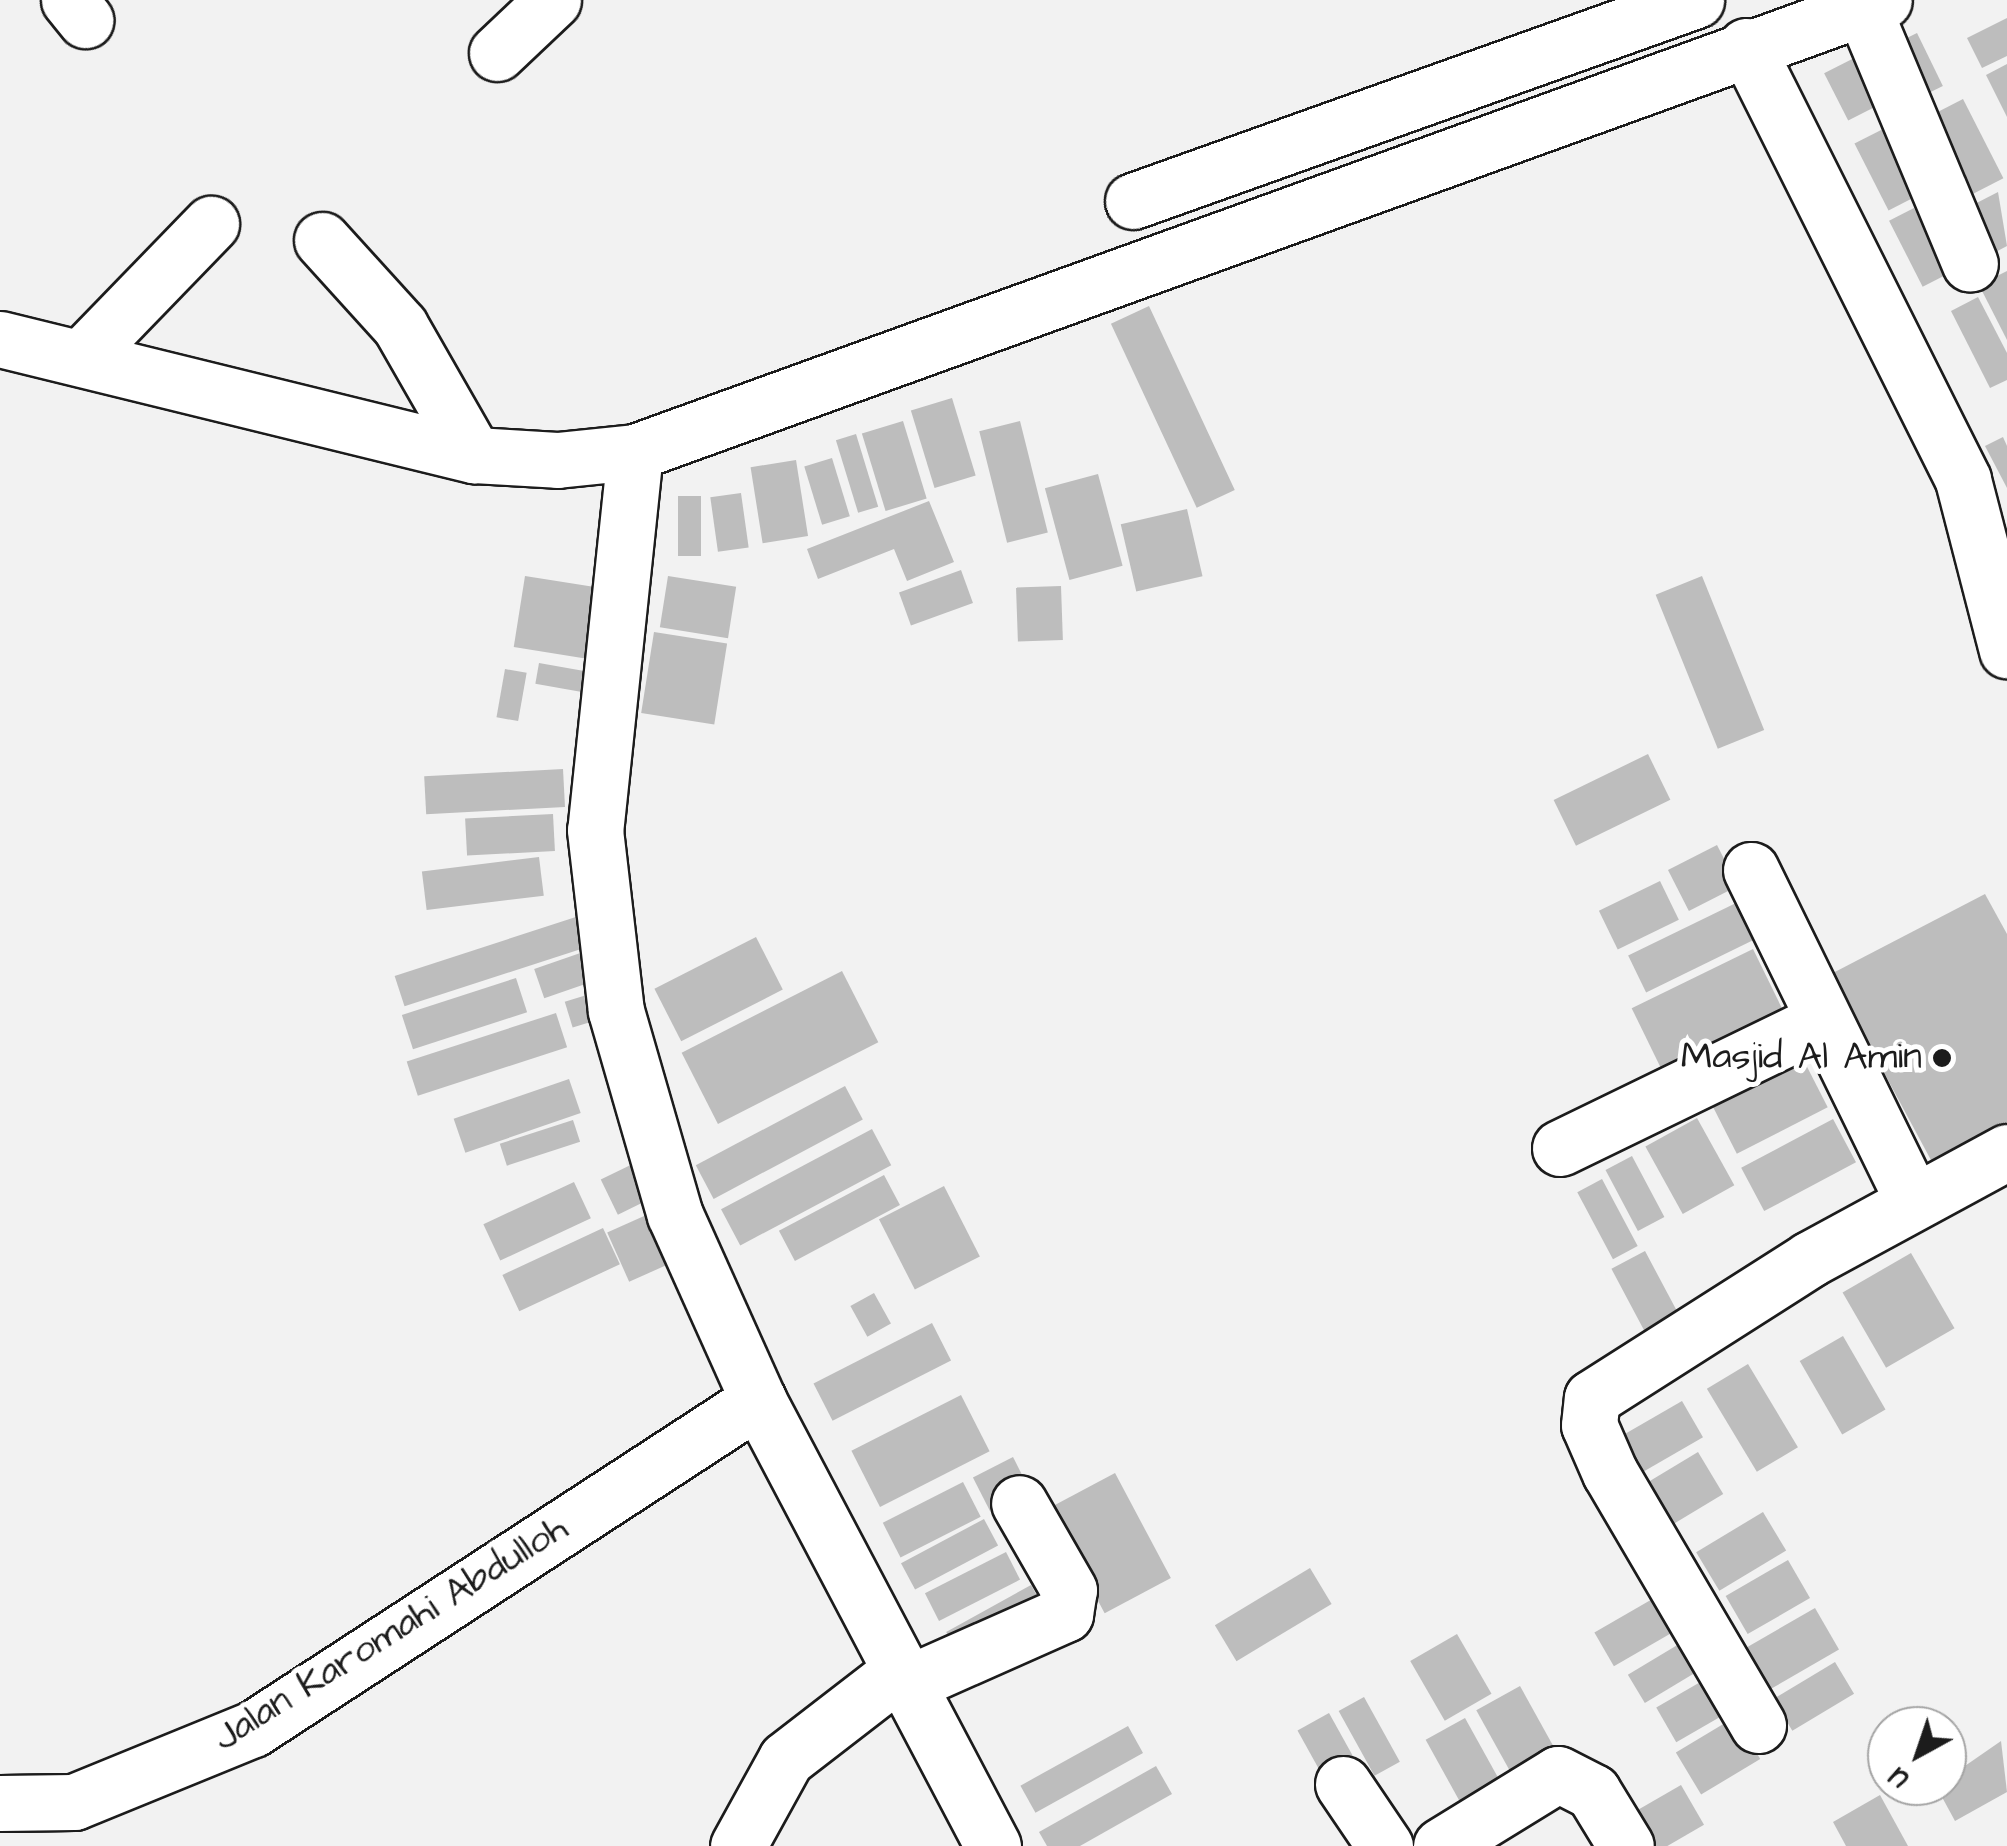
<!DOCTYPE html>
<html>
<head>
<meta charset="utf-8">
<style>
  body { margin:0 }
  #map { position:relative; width:2007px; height:1846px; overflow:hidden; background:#f2f2f2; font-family:"Architects Daughter",sans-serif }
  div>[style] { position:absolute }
  .building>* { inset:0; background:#bdbdbd; transform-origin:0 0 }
  .roads { filter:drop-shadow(2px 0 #1c1c1c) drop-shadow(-2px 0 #1c1c1c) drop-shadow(0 2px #1c1c1c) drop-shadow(0 -2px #1c1c1c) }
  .minor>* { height:55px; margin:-27.5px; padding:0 27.5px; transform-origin:27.5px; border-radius:27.5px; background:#fff }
  .dots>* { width:28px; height:28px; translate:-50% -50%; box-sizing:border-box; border:5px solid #fff; border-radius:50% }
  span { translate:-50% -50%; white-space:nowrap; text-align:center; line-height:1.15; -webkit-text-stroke:10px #fff; paint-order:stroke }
  .poi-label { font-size:38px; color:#1c1c1c }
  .right { translate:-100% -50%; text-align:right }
  .street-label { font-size:38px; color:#1c1c1c }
  .north { position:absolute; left:1867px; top:1706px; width:100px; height:100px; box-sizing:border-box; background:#fff; border:2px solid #a4a4a4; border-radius:50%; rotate:220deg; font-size:28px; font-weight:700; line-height:40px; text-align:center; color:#1c1c1c }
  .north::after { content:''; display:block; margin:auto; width:35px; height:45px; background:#1c1c1c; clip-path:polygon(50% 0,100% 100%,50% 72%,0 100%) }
</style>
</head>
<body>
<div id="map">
  <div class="building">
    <i style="clip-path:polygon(2007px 18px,2007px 56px,1982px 68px,1967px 38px)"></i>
    <i style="left:1917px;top:33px;width:59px;height:34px;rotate:64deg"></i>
    <i style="left:1866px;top:52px;width:53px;height:47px;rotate:63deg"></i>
    <i style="clip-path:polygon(2007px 64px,2007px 117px,1986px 75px)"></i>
    <i style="left:1963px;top:99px;width:89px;height:35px;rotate:63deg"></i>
    <i style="left:1891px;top:125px;width:75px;height:41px;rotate:63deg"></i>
    <i style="clip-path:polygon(1998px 192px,2007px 246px,1986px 257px,1963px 210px)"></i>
    <i style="left:1914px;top:208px;width:74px;height:28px;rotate:63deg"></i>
    <i style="clip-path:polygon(2007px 271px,2007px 340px,1979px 285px)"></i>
    <i style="clip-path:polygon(1978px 297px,2007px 353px,2007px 380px,1990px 388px,1951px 311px)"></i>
    <i style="left:1149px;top:306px;width:203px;height:42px;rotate:65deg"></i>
    <i style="left:952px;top:398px;width:81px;height:43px;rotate:73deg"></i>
    <i style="left:903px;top:421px;width:81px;height:43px;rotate:73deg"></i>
    <i style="left:1020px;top:421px;width:115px;height:42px;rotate:76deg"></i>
    <i style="left:856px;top:434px;width:76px;height:21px;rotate:73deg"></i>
    <i style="clip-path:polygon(2003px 437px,2007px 446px,2007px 488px,1985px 446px)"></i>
    <i style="left:832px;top:458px;width:61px;height:29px;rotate:73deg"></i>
    <i style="left:796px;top:460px;width:77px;height:46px;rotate:81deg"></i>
    <i style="left:1098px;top:474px;width:95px;height:55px;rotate:75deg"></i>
    <i style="left:741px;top:493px;width:55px;height:31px;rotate:82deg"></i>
    <i style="left:678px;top:496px;width:23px;height:60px"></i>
    <i style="clip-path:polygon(929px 501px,954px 562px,907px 581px,894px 549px,818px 579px,807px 549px)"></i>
    <i style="left:1187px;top:509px;width:69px;height:68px;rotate:77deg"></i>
    <i style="left:961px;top:570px;width:35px;height:66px;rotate:70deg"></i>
    <i style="left:525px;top:576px;width:85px;height:72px;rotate:9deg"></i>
    <i style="left:668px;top:576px;width:69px;height:52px;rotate:9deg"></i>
    <i style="left:1702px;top:576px;width:166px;height:50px;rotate:68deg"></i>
    <i style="left:1061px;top:586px;width:54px;height:45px;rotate:88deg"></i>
    <i style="left:654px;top:632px;width:74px;height:82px;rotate:9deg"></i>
    <i style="left:539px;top:663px;width:53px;height:21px;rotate:10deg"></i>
    <i style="left:505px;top:669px;width:22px;height:49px;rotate:10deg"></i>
    <i style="left:1648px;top:754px;width:51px;height:105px;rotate:64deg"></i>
    <i style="left:563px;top:769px;width:38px;height:139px;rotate:87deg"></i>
    <i style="left:553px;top:814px;width:37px;height:88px;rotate:87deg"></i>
    <i style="left:1717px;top:845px;width:46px;height:55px;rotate:63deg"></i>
    <i style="left:539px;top:857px;width:39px;height:118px;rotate:83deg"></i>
    <i style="left:1660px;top:881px;width:43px;height:68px;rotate:64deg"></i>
    <i style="clip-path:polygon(1985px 894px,2007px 934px,2007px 1142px,1939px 1175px,1831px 974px)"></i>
    <i style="left:1736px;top:903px;width:41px;height:120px;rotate:64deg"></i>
    <i style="left:582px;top:915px;width:32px;height:197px;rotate:72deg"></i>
    <i style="left:756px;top:937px;width:59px;height:114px;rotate:63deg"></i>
    <i style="left:1753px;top:949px;width:78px;height:135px;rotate:64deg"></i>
    <i style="left:589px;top:950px;width:31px;height:58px;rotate:71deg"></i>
    <i style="left:842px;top:971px;width:80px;height:180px;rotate:63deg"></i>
    <i style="left:516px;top:978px;width:36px;height:120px;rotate:72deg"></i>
    <i style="left:603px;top:990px;width:27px;height:40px;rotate:73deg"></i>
    <i style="left:556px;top:1013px;width:36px;height:157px;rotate:72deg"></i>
    <i style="left:1800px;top:1053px;width:61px;height:102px;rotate:63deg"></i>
    <i style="left:569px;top:1079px;width:36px;height:122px;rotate:71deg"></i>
    <i style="left:845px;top:1086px;width:38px;height:169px;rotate:62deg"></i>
    <i style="left:1697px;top:1118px;width:77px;height:59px;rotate:61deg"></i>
    <i style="left:1833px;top:1119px;width:49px;height:104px;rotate:62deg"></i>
    <i style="left:573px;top:1120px;width:23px;height:77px;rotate:72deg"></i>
    <i style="left:872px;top:1129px;width:41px;height:171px;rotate:62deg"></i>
    <i style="left:1632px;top:1156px;width:69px;height:30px;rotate:62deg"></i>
    <i style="left:643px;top:1159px;width:39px;height:47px;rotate:64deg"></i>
    <i style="left:884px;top:1175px;width:34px;height:119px;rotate:62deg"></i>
    <i style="left:1602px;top:1179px;width:76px;height:28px;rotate:62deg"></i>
    <i style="left:574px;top:1182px;width:40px;height:100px;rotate:65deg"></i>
    <i style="left:944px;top:1186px;width:79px;height:73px;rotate:63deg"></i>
    <i style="left:662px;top:1208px;width:54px;height:60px;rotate:66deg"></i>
    <i style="left:603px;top:1228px;width:40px;height:111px;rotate:65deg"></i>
    <i style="left:1645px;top:1251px;width:87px;height:38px;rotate:62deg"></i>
    <i style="left:1911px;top:1253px;width:87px;height:79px;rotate:60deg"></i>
    <i style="left:874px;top:1293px;width:35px;height:27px;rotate:61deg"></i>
    <i style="left:932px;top:1323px;width:42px;height:133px;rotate:63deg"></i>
    <i style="left:1843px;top:1336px;width:85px;height:50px;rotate:60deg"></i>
    <i style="left:1748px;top:1364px;width:97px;height:48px;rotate:59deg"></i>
    <i style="left:961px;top:1395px;width:63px;height:123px;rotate:63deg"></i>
    <i style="left:1682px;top:1401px;width:42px;height:74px;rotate:60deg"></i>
    <i style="left:1698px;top:1452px;width:49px;height:61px;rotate:59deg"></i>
    <i style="left:1013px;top:1457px;width:39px;height:45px;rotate:63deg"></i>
    <i style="left:1115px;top:1473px;width:119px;height:75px;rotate:62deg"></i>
    <i style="left:963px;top:1482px;width:39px;height:90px;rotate:63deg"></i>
    <i style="left:1763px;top:1512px;width:45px;height:78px;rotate:59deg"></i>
    <i style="left:984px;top:1519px;width:30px;height:94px;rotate:62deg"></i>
    <i style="left:1006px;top:1552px;width:31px;height:91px;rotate:63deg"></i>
    <i style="left:1788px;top:1560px;width:44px;height:72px;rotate:60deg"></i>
    <i style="left:1310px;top:1568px;width:42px;height:111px;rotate:59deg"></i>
    <i style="left:1031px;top:1585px;width:31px;height:97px;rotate:61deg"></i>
    <i style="left:1668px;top:1590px;width:39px;height:85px;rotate:60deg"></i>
    <i style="left:1815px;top:1608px;width:48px;height:79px;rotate:60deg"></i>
    <i style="left:1699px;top:1632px;width:33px;height:83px;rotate:59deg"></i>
    <i style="left:1457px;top:1634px;width:69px;height:54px;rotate:60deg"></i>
    <i style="left:1835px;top:1662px;width:37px;height:72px;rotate:59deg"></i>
    <i style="left:1716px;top:1673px;width:40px;height:69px;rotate:60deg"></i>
    <i style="left:1520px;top:1686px;width:90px;height:50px;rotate:61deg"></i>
    <i style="left:1364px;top:1697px;width:74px;height:29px;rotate:61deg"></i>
    <i style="left:1329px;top:1713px;width:65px;height:36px;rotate:61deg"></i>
    <i style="left:1735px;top:1717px;width:49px;height:69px;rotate:59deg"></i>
    <i style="left:1465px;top:1718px;width:87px;height:45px;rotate:61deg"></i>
    <i style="left:1128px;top:1726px;width:31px;height:123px;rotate:61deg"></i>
    <i style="clip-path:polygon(2001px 1741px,2007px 1792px,1955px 1821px,1936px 1786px)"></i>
    <i style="clip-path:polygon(1156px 1766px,1172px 1794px,1080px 1846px,1047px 1846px,1039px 1832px)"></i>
    <i style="left:1681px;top:1785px;width:46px;height:52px;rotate:60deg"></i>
    <i style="clip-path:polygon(1880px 1795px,1908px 1846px,1846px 1846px,1833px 1822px)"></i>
  </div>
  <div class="roads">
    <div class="minor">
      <i style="left:69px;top:0;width:26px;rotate:51deg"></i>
      <i style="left:1863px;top:8px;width:277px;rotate:67.3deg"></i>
      <i style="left:1746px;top:46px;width:485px;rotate:63.4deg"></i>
      <i style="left:1963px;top:480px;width:176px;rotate:75.5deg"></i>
      <i style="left:497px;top:53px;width:77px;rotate:-43.4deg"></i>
      <i style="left:1133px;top:201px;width:598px;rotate:-19.65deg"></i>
      <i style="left:322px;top:240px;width:116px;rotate:47.8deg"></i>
      <i style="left:400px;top:326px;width:149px;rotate:60.2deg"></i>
      <i style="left:0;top:339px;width:488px;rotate:13.8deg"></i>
      <i style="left:474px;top:455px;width:83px;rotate:3.4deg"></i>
      <i style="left:557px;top:460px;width:78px;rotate:-5.9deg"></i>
      <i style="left:635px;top:452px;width:1328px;rotate:-19.89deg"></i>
      <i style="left:81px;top:358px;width:187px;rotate:-45.9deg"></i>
      <i style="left:635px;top:452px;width:380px;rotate:96deg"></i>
      <i style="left:595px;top:830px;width:182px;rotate:83.4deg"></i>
      <i style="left:616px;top:1011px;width:212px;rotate:73.9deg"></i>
      <i style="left:675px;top:1215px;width:203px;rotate:65.8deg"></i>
      <i style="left:758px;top:1400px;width:504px;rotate:62.21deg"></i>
      <i style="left:1751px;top:870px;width:369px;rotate:63.9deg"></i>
      <i style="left:1560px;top:1148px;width:293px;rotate:-25.9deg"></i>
      <i style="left:907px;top:1684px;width:173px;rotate:-23.9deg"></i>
      <i style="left:1065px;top:1614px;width:24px;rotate:-81deg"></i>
      <i style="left:1069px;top:1590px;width:100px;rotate:-119.9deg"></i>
      <i style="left:1758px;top:1725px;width:292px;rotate:-120.4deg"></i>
      <i style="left:1610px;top:1473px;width:52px;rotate:-113.6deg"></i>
      <i style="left:1589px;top:1425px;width:27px;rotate:-84deg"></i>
      <i style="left:1592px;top:1398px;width:259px;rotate:-32.5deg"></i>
      <i style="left:1810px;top:1259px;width:224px;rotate:-28.5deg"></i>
      <i style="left:1343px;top:1784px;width:75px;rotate:55.9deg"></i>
      <i style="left:0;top:1803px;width:74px;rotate:-0.8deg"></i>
      <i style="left:74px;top:1802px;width:193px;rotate:-22.2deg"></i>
      <i style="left:253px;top:1729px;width:603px;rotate:-33.08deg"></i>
      <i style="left:738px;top:1846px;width:99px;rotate:-61.1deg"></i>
      <i style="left:786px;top:1759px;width:144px;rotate:-37.7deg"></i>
      <i style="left:1441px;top:1846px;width:137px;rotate:-31.6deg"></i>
      <i style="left:1558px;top:1774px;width:39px;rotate:27deg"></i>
      <i style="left:1593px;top:1792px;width:63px;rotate:58.6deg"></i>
    </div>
  </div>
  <div class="dots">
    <i style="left:1942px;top:1058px;background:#1c1c1c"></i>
  </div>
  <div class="poi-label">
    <span class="right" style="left:1922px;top:1058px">Masjid Al Amin</span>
  </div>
  <div class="street-label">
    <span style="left:391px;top:1634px;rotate:-32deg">Jalan Karomahi Abdulloh</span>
  </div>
  <div class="north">U</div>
</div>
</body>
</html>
